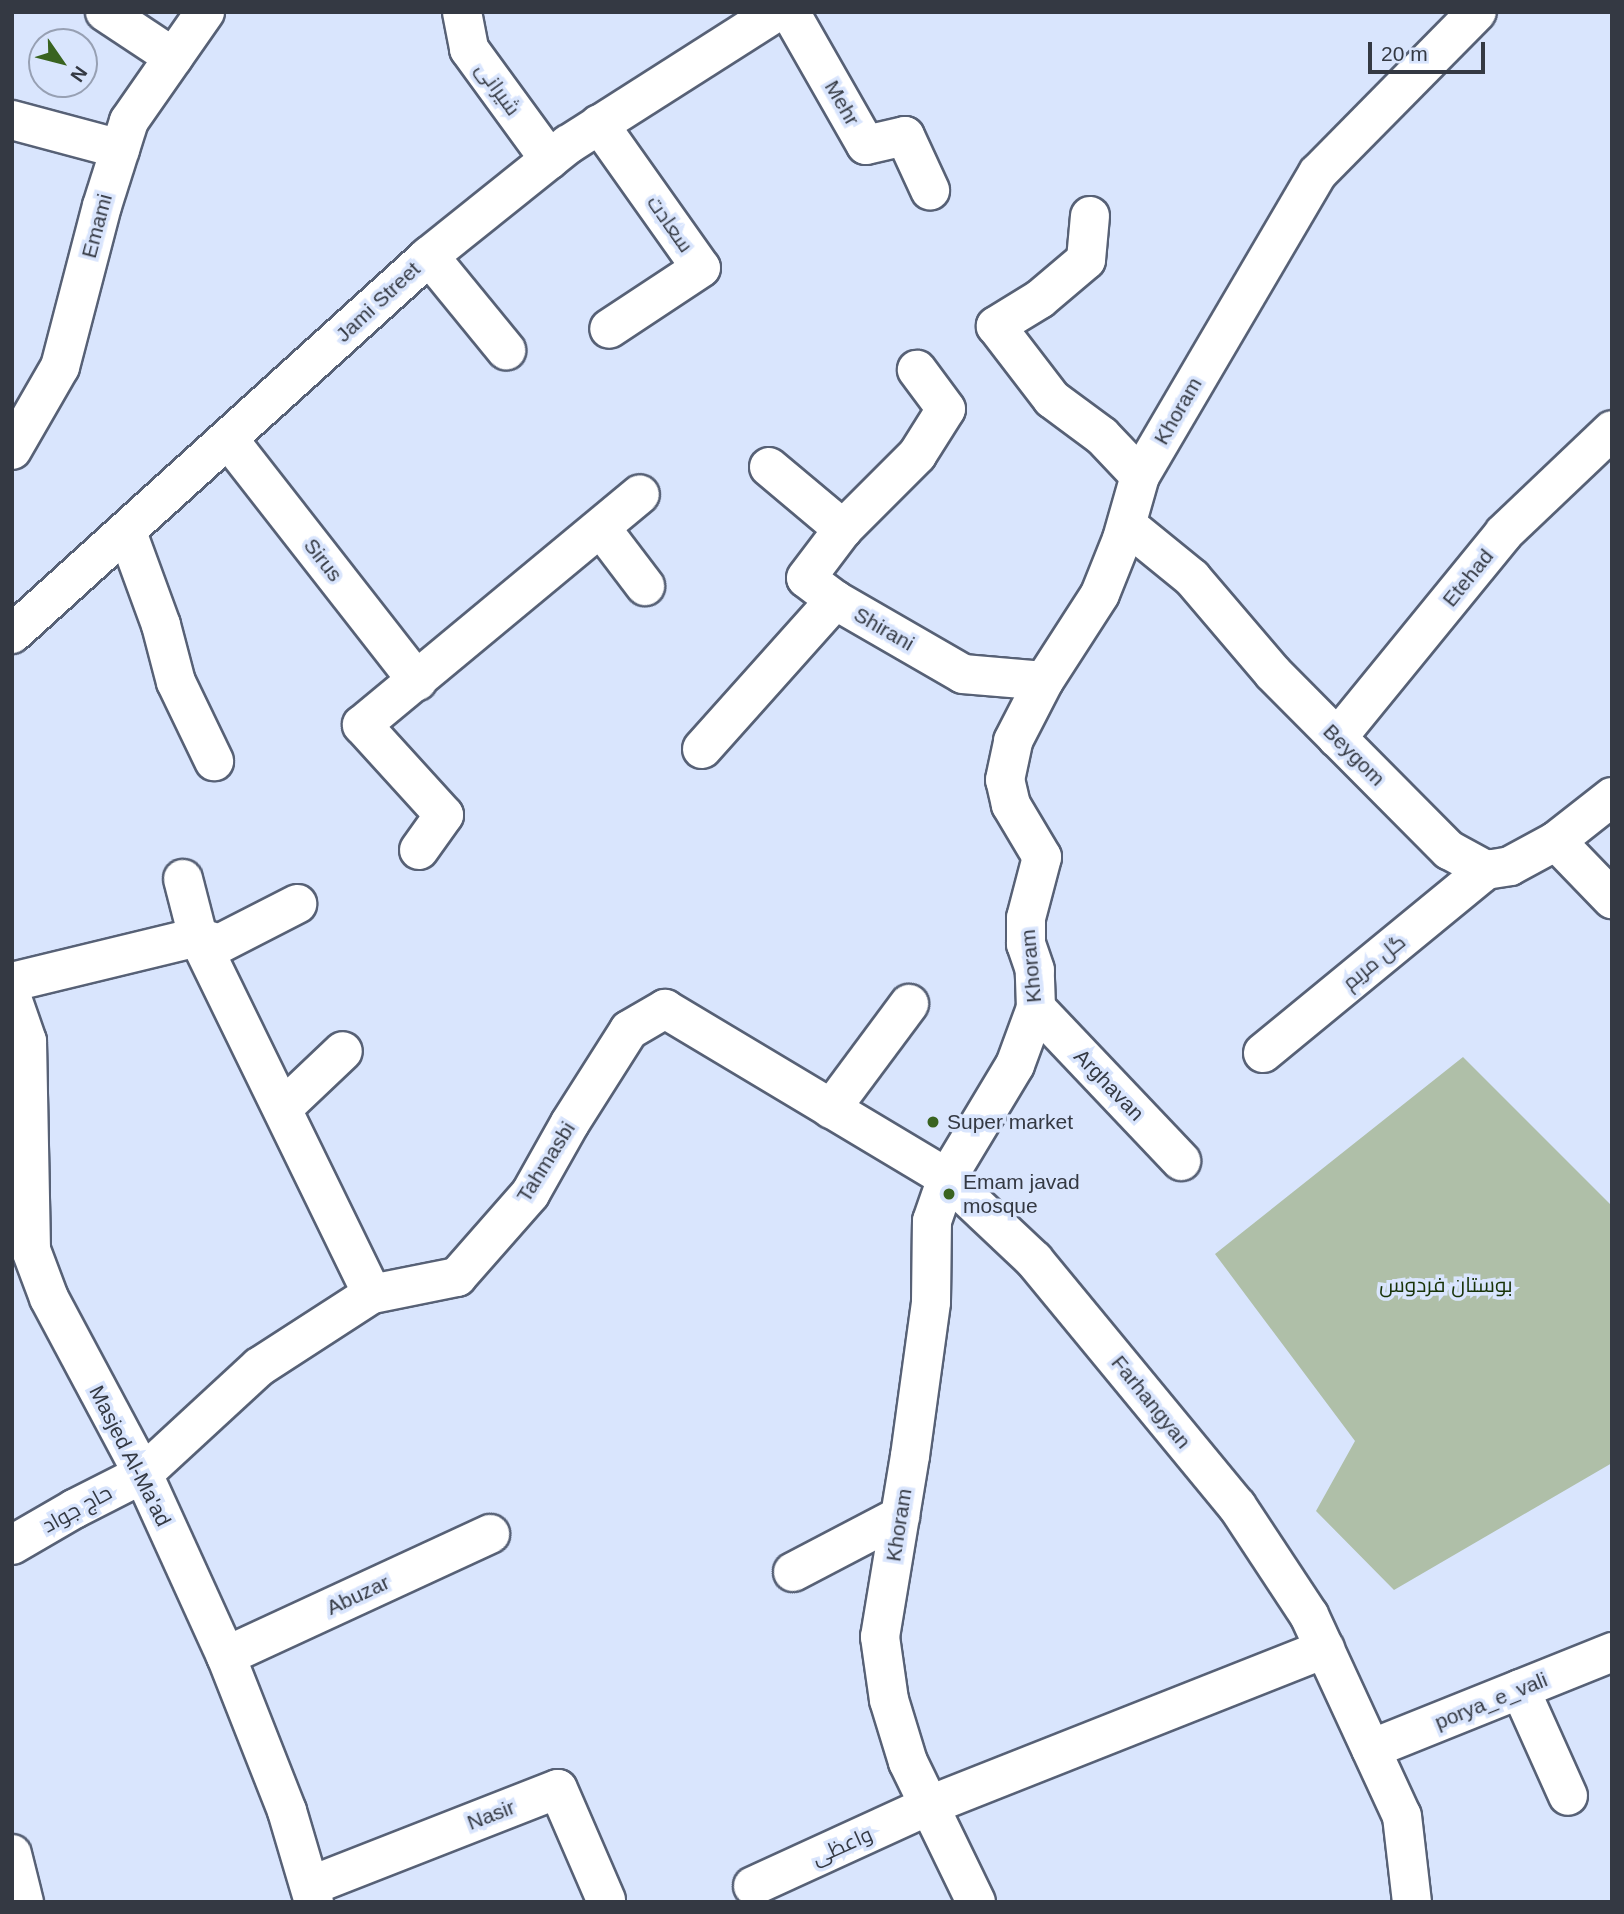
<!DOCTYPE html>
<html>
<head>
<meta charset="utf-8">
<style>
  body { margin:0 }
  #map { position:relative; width:1624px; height:1914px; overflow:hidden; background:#d9e5fd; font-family:Arial,Cairo,sans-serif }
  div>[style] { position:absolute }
  .green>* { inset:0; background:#afbfa8 }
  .roads { filter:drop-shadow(2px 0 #576176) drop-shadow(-2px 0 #576176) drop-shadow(0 2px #576176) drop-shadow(0 -2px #576176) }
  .minor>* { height:38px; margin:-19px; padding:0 19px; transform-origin:19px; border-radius:19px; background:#fff }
  .dots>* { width:19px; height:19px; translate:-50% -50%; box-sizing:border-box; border:4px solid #d9e5fd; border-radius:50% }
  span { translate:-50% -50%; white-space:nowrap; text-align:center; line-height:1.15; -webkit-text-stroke:7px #d9e5fd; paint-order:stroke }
  .street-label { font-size:21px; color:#343943 }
  .poi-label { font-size:21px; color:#343943 }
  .left { translate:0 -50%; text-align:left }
  .park-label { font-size:21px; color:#183308 }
  .frame { position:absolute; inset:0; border:14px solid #343943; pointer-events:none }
  .north { position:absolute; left:28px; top:28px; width:70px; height:70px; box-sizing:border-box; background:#d9e5fd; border:2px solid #97a0b3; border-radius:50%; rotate:125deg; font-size:19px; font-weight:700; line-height:28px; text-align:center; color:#343943 }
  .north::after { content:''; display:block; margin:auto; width:24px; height:32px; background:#396320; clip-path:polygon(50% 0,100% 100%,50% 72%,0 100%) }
  .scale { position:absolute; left:1368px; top:42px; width:117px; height:32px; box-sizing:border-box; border:4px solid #343943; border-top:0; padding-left:9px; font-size:21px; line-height:24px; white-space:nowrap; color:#343943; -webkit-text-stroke:5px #d9e5fd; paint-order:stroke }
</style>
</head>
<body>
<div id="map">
  <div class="green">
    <i style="clip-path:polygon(1463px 1057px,1612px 1206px,1612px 1463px,1394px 1590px,1316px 1511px,1355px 1441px,1215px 1254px)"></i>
  </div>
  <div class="roads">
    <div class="minor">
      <i style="left:105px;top:12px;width:82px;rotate:33.5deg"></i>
      <i style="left:462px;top:12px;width:38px;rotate:79deg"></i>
      <i style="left:469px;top:49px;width:137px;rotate:53.9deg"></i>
      <i style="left:790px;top:12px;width:153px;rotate:60.3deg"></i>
      <i style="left:866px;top:145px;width:40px;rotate:-13deg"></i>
      <i style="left:905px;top:136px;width:60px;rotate:65.2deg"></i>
      <i style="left:12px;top:120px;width:112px;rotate:15deg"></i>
      <i style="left:599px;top:124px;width:176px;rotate:54.7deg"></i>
      <i style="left:701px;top:268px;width:110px;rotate:146.5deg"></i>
      <i style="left:1090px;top:216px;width:44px;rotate:95.2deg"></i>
      <i style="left:1086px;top:260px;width:60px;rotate:139.7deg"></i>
      <i style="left:1040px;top:299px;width:52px;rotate:148.5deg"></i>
      <i style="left:996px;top:326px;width:92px;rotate:52.5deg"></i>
      <i style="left:1052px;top:399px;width:62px;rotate:36.5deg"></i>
      <i style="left:1102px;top:436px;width:55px;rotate:46.5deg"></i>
      <i style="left:429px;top:256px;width:122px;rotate:50.7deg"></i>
      <i style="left:229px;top:440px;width:306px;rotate:52deg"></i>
      <i style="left:12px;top:450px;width:96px;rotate:-60deg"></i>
      <i style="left:60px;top:367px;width:166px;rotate:-75.4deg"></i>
      <i style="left:102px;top:206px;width:89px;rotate:-72.4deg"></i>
      <i style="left:129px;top:121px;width:133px;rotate:-55.1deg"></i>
      <i style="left:769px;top:467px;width:97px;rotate:40deg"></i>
      <i style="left:1127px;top:525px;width:84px;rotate:39.2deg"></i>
      <i style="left:1192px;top:578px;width:125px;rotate:49.5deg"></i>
      <i style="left:1273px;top:673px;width:250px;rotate:45.2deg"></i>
      <i style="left:1449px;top:850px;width:42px;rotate:28.4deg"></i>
      <i style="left:1486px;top:870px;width:24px;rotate:-9deg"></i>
      <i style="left:1510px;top:866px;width:52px;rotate:-28.5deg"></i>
      <i style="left:1556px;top:841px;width:71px;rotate:-38.2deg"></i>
      <i style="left:601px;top:528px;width:73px;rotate:52.8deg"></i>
      <i style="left:127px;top:532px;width:99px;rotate:69.9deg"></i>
      <i style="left:161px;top:625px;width:59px;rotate:75.3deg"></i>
      <i style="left:176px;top:682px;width:88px;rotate:64.3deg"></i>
      <i style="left:835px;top:600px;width:36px;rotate:-143deg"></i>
      <i style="left:806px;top:578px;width:61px;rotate:-52.9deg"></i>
      <i style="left:843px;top:529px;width:105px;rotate:-45deg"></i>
      <i style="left:917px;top:455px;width:54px;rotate:-57.8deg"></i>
      <i style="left:946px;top:409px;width:49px;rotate:-126.6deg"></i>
      <i style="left:12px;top:634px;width:563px;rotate:-42.19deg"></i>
      <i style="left:429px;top:256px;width:179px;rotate:-38.7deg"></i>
      <i style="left:569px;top:144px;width:246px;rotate:-32.5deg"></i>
      <i style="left:1337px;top:738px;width:264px;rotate:-50.8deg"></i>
      <i style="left:1504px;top:533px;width:149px;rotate:-43.6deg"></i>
      <i style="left:702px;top:749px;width:200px;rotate:-48.2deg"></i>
      <i style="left:835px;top:600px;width:148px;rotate:30deg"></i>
      <i style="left:963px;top:674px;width:81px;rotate:4.9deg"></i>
      <i style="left:1556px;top:841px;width:81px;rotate:46deg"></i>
      <i style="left:419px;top:850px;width:43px;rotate:-54.5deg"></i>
      <i style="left:444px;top:815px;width:122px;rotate:-132.3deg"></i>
      <i style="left:362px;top:725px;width:361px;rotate:-39.7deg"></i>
      <i style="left:183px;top:879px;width:60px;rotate:75.5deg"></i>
      <i style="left:198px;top:937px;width:397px;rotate:64deg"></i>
      <i style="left:12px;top:982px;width:191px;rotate:-13.6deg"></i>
      <i style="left:198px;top:937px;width:22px;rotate:18deg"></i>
      <i style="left:219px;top:944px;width:88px;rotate:-27.1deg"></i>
      <i style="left:12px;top:998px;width:46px;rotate:70.8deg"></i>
      <i style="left:27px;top:1041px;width:209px;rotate:88.9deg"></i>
      <i style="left:31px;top:1250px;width:51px;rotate:69.4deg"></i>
      <i style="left:49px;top:1298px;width:200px;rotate:61.9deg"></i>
      <i style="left:143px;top:1474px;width:200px;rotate:65.5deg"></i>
      <i style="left:226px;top:1656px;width:167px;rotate:68.5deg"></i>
      <i style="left:287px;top:1811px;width:95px;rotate:73.5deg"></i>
      <i style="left:1036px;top:1008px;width:211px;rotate:46.5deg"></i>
      <i style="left:1263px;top:1053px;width:288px;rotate:-39.4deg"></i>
      <i style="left:284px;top:1107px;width:81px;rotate:-43.5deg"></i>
      <i style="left:831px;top:1109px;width:131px;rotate:-53.4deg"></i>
      <i style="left:12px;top:1545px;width:72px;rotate:-30.1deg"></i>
      <i style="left:74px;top:1509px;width:77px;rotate:-26.9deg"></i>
      <i style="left:143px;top:1474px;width:158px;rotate:-42.7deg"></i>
      <i style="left:259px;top:1367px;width:135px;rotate:-32.9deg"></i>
      <i style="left:372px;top:1294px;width:87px;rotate:-11.3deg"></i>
      <i style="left:457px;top:1277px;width:111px;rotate:-48.7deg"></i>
      <i style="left:530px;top:1194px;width:81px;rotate:-60.6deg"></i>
      <i style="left:570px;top:1123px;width:110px;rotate:-57.6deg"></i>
      <i style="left:629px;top:1030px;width:42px;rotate:-30.3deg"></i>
      <i style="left:665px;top:1009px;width:329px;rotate:30.9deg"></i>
      <i style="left:947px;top:1178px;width:120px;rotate:43.3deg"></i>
      <i style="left:1034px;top:1260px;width:319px;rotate:50.5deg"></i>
      <i style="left:1237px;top:1506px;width:131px;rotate:56.6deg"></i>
      <i style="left:1309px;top:1615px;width:221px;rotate:65.2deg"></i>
      <i style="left:1402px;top:1816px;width:87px;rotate:83.4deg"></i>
      <i style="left:793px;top:1572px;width:121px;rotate:-27.6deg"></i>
      <i style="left:226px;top:1656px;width:291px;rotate:-24.8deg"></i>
      <i style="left:1520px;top:1689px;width:117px;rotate:65.8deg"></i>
      <i style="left:1371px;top:1749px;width:260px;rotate:-21.9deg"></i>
      <i style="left:12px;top:1854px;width:49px;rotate:76deg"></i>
      <i style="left:310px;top:1886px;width:266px;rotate:-21.4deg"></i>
      <i style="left:558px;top:1789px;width:121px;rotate:66.6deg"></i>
      <i style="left:753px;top:1886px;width:195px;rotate:-24.6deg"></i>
      <i style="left:930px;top:1805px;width:425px;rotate:-21.6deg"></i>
      <i style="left:976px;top:1902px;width:156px;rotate:-115.9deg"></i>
      <i style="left:908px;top:1762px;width:65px;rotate:-107deg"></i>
      <i style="left:889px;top:1700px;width:64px;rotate:-98.1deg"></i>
      <i style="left:880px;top:1637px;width:183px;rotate:-80.6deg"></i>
      <i style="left:910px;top:1456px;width:155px;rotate:-82.2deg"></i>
      <i style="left:931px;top:1302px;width:81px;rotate:-89.3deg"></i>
      <i style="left:932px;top:1221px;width:46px;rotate:-70.8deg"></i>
      <i style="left:947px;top:1178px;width:132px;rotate:-59deg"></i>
      <i style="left:1015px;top:1065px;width:61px;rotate:-69.8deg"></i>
      <i style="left:1036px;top:1008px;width:38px;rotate:-92deg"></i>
      <i style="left:1035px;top:970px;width:28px;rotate:-109deg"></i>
      <i style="left:1026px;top:944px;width:26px;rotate:-90deg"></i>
      <i style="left:1026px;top:918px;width:63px;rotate:-75.3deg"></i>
      <i style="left:1042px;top:857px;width:61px;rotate:-120.8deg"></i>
      <i style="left:1011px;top:805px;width:26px;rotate:-103deg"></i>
      <i style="left:1005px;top:780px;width:40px;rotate:-78deg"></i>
      <i style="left:1013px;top:741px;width:68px;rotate:-62.7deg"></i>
      <i style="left:1044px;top:681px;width:103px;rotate:-57.2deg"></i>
      <i style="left:1100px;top:594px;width:59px;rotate:-68.2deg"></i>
      <i style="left:1122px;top:539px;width:66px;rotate:-74.1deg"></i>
      <i style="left:1140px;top:476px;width:351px;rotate:-59.6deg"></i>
      <i style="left:1318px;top:173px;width:226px;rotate:-45.4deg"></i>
    </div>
  </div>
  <div class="dots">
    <i style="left:933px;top:1122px;background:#396320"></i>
    <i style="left:949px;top:1194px;background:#396320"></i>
  </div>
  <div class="street-label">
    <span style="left:498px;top:89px;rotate:54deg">شیرانی</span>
    <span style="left:842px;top:103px;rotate:60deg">Mehr</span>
    <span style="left:670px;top:224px;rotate:55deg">سعادت</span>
    <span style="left:97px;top:226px;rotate:-75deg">Emami</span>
    <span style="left:378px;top:302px;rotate:-43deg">Jami Street</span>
    <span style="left:1178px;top:411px;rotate:-60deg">Khoram</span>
    <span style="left:323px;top:560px;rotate:52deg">Sirus</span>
    <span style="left:1468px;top:578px;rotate:-51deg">Etehad</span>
    <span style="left:884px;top:629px;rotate:30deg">Shirani</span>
    <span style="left:1354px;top:755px;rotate:45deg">Beygom</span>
    <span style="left:1374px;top:962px;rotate:-39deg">گل مریم</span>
    <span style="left:1031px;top:966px;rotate:-95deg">Khoram</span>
    <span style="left:1109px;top:1085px;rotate:46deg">Arghavan</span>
    <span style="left:546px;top:1162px;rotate:-58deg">Tahmasbi</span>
    <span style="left:1151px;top:1402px;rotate:51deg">Farhangyan</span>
    <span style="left:130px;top:1456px;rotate:63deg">Masjed Al-Ma'ad</span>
    <span style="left:77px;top:1509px;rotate:-29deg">حاج جواد</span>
    <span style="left:899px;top:1525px;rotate:-81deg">Khoram</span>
    <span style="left:358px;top:1595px;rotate:-25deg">Abuzar</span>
    <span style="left:1491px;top:1701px;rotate:-22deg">porya_e_vali</span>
    <span style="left:491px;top:1815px;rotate:-21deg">Nasir</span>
    <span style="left:842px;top:1846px;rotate:-24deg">واعظی</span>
  </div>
  <div class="poi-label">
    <span class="left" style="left:947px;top:1122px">Super market</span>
    <span class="left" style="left:963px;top:1194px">Emam javad<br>mosque</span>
  </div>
  <div class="park-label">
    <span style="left:1446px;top:1285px">بوستان فردوس</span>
  </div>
  <div class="frame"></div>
  <div class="north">N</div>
  <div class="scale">20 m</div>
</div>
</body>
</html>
